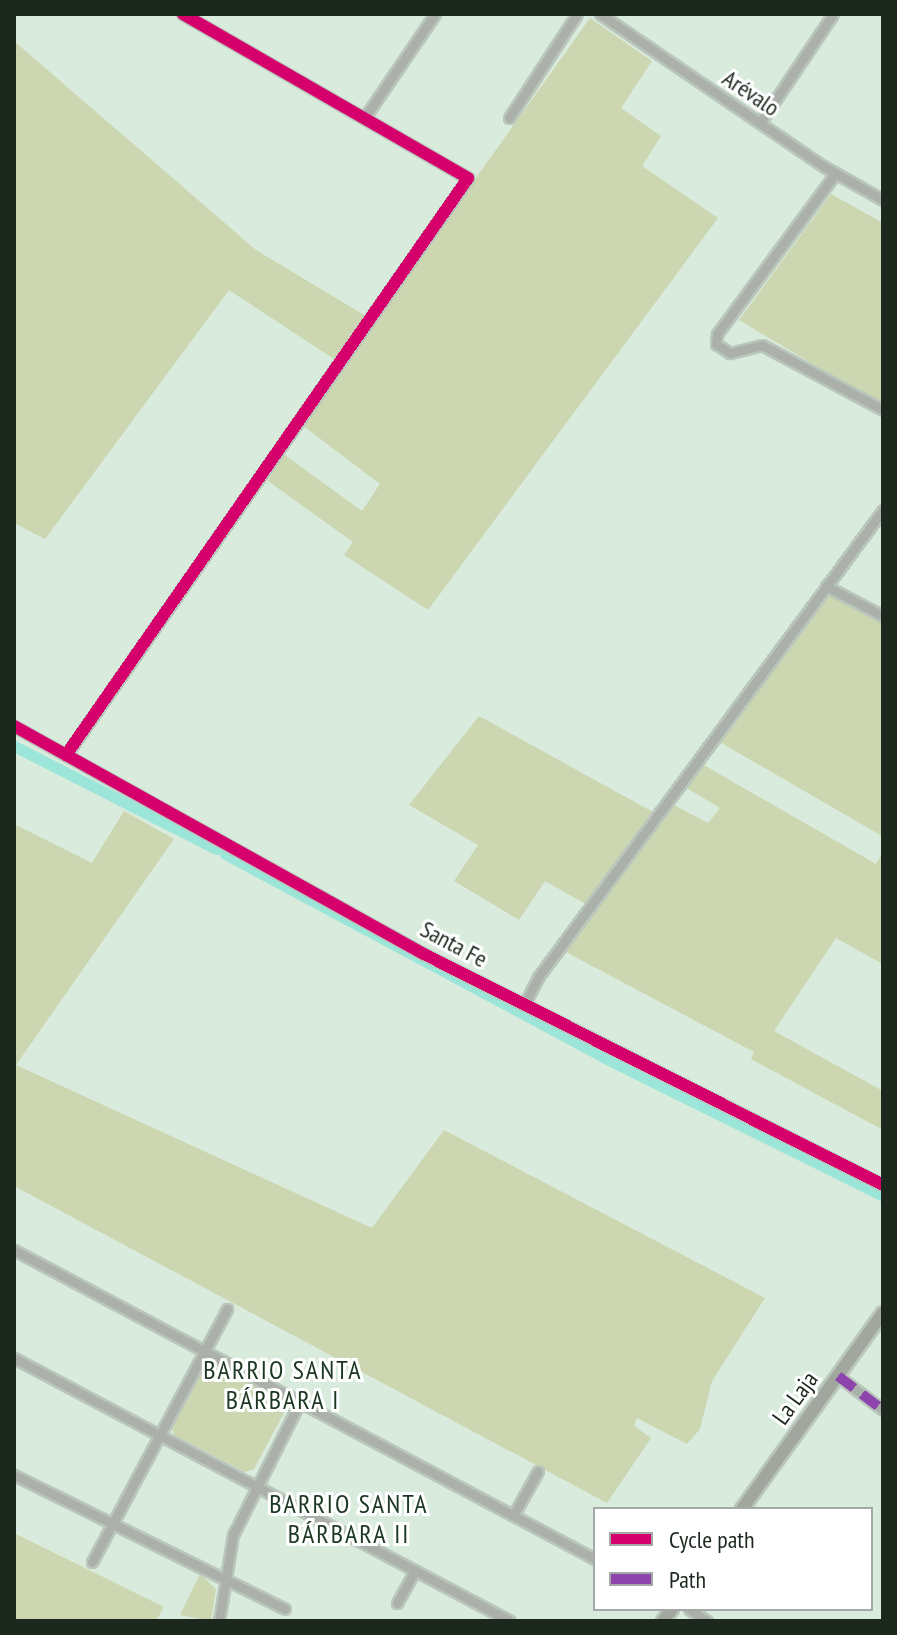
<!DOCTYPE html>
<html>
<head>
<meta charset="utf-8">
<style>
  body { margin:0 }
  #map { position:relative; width:897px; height:1635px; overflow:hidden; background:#d9ebdc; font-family:"PT Sans Narrow",sans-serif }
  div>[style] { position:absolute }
  .green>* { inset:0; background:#ccd6b0 }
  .canal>* { height:11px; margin:-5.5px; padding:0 5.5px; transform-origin:5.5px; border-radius:5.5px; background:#9be5d9 }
  .roads { filter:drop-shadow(2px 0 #b9c6bb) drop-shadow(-2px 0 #b9c6bb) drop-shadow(0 2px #b9c6bb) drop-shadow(0 -2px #b9c6bb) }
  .street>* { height:9px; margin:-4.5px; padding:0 4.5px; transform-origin:4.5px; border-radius:4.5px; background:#acb0ab }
  .secondary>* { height:12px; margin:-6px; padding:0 6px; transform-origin:6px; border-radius:6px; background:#a1a69f }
  .quiet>* { height:10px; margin-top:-5px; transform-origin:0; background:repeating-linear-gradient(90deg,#8e44ad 0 20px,transparent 0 30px) }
  .cycleway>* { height:12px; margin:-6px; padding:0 6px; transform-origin:6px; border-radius:6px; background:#d6006c }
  span { translate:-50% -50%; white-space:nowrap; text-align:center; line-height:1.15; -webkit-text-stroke:6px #fff; paint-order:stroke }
  .street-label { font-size:24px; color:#1c281e }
  .neighbourhood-label { font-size:26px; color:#1c3722; letter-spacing:2px }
  .frame { position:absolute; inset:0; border:16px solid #1c281e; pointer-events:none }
  .legend { position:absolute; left:593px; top:1507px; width:280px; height:104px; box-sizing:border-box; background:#fff; border:2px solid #a4a9a5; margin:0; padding:10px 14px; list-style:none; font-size:24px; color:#1c281e }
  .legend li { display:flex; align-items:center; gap:16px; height:40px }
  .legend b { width:40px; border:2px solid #a4a9a5 }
</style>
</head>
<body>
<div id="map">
  <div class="green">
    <i style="clip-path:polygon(590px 18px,652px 61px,621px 108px,661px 136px,642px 166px,718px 218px,428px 610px,344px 555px,353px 542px,268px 481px,282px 453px,362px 511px,380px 484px,302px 425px,343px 365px,229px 290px,45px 539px,14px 523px,14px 41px,256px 250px,374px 321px)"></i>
    <i style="clip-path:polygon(831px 194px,883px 223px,883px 406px,739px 320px)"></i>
    <i style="clip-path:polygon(826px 591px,883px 622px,882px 836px,718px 741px)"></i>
    <i style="clip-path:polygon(479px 716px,662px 817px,672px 804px,708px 823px,720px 808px,685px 787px,702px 764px,876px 864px,883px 852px,883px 964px,836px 938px,774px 1031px,883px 1091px,883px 1130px,751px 1059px,754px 1052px,562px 950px,593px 908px,545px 881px,519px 920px,454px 881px,478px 845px,409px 805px)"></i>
    <i style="clip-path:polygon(124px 811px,174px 839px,16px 1065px,372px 1228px,444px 1130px,765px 1298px,712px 1381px,700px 1429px,687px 1444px,637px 1418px,634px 1426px,651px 1438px,607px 1503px,14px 1186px,14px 824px,92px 863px)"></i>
    <i style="clip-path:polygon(206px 1362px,280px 1395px,288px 1405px,254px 1469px,245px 1472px,174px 1435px,171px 1426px)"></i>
    <i style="clip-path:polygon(14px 1533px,164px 1607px,156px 1621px,14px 1621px)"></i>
    <i style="clip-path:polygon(200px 1574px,216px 1589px,211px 1621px,180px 1615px)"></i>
  </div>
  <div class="canal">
    <i style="left:14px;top:746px;width:227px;rotate:27deg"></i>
    <i style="left:225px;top:854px;width:434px;rotate:28.2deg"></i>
    <i style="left:607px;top:1059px;width:308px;rotate:26.4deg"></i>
  </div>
  <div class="roads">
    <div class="street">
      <i style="left:600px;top:14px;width:270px;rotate:34.3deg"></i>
      <i style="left:823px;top:166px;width:69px;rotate:29.5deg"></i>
      <i style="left:365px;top:117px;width:125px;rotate:-55.8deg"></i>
      <i style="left:509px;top:118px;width:124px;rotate:-56.8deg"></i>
      <i style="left:760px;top:123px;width:131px;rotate:-56.2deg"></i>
      <i style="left:835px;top:174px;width:199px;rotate:126.4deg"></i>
      <i style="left:717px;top:334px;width:10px;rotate:96deg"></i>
      <i style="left:716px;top:344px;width:17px;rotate:33deg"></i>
      <i style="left:730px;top:353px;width:33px;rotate:-14deg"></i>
      <i style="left:762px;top:345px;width:137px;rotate:28.2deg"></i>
      <i style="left:826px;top:586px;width:64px;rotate:27.8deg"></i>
      <i style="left:14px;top:726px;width:469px;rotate:29.1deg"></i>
      <i style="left:424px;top:954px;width:514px;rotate:26.71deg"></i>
      <i style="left:66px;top:755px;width:703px;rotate:-55.13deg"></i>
      <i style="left:468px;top:178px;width:329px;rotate:-150.1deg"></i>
      <i style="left:524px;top:1005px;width:33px;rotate:-63deg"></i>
      <i style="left:539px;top:976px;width:579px;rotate:-53.57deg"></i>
      <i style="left:14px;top:1250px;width:658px;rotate:28.01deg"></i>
      <i style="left:14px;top:1358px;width:561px;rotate:27.93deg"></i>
      <i style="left:838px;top:1376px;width:56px;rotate:37.1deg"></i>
      <i style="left:14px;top:1475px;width:302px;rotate:26.3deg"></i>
      <i style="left:514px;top:1514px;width:49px;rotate:-60.8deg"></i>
      <i style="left:92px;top:1562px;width:287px;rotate:-61.9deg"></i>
      <i style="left:397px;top:1603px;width:37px;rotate:-61deg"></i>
      <i style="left:689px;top:1609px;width:22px;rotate:34deg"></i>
      <i style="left:219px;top:1621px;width:87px;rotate:-80.8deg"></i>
      <i style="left:233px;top:1535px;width:151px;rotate:-63.3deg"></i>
    </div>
    <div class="secondary">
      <i style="left:742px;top:1509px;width:241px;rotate:-54.3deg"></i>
      <i style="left:663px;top:1621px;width:15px;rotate:-53deg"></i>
    </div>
  </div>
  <div class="quiet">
    <i style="left:838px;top:1376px;width:56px;rotate:37.1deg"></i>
  </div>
  <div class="cycleway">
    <i style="left:14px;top:726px;width:469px;rotate:29.1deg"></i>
    <i style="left:424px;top:954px;width:514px;rotate:26.71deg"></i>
    <i style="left:66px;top:755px;width:703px;rotate:-55.13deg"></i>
    <i style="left:468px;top:178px;width:329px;rotate:-150.1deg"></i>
  </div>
  <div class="street-label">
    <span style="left:751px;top:93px;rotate:34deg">Arévalo</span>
    <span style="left:454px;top:944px;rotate:28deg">Santa Fe</span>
    <span style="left:795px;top:1398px;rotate:-54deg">La Laja</span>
  </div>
  <div class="neighbourhood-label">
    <span style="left:283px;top:1385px">BARRIO SANTA<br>BÁRBARA I</span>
    <span style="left:349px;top:1519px">BARRIO SANTA<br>BÁRBARA II</span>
  </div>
  <div class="frame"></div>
  <ul class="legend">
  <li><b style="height:10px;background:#d6006c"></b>Cycle path</li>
  <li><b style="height:10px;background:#8e44ad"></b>Path</li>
  </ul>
</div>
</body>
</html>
